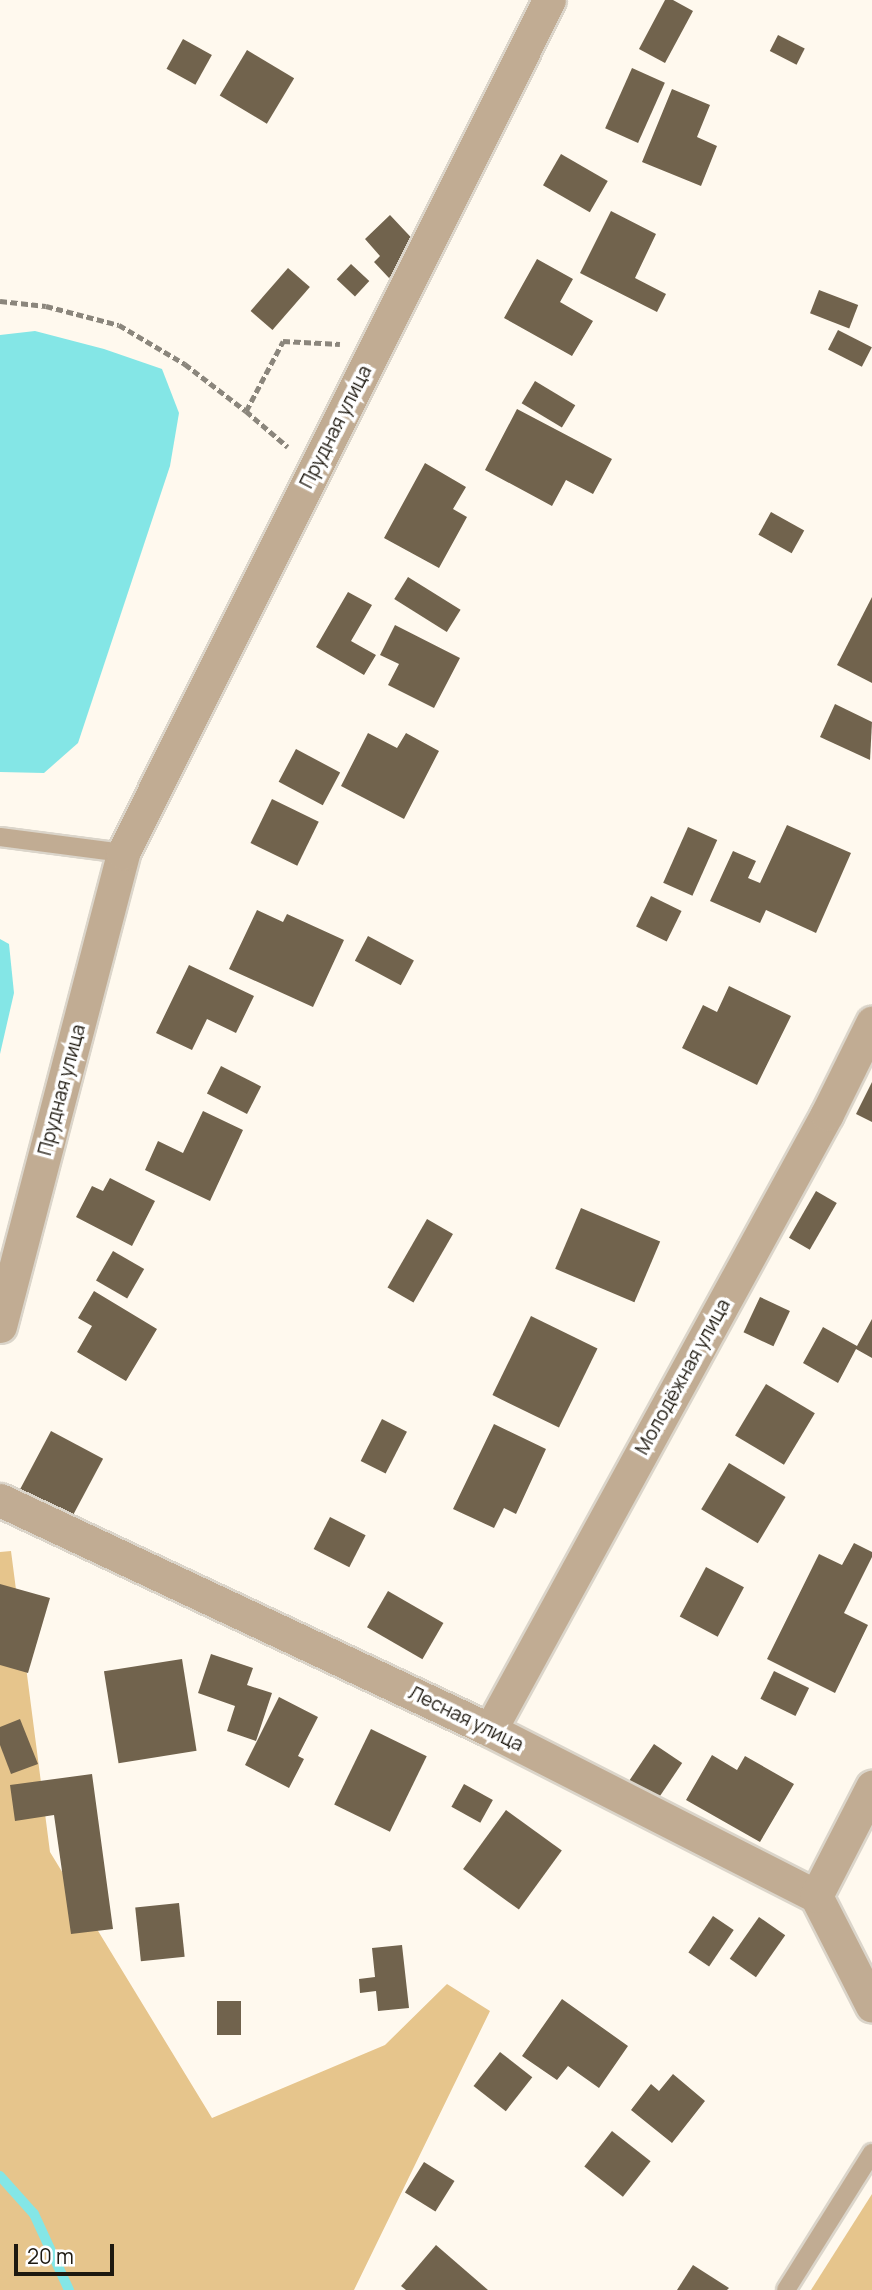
<!DOCTYPE html>
<html>
<head>
<meta charset="utf-8">
<style>
  body { margin:0 }
  #map { position:relative; width:872px; height:2290px; overflow:hidden; background:#fff9ee; font-family:Manrope,sans-serif }
  div>[style] { position:absolute }
  .green>* { inset:0; background:#e6c58c }
  .water>* { inset:0; background:#84e6e6 }
  .stream>* { height:10px; margin:-5px; padding:0 5px; transform-origin:5px; border-radius:5px; background:#84e6e6 }
  .building>* { inset:0; background:#71634d; transform-origin:0 0 }
  .path>* { height:4.5px; margin-top:-2.25px; transform-origin:0; background:repeating-linear-gradient(90deg,#8b867c 0 7px,transparent 0 10.5px) }
  .roads { filter:drop-shadow(2px 0 #dbd5ca) drop-shadow(-2px 0 #dbd5ca) drop-shadow(0 2px #dbd5ca) drop-shadow(0 -2px #dbd5ca) }
  .service>* { height:18px; margin:-9px; padding:0 9px; transform-origin:9px; border-radius:9px; background:#c1ac93 }
  .minor>* { height:33px; margin:-16.5px; padding:0 16.5px; transform-origin:16.5px; border-radius:16.5px; background:#c1ac93 }
  span { translate:-50% -50%; white-space:nowrap; text-align:center; line-height:1.15; -webkit-text-stroke:7px #fff; paint-order:stroke }
  .street-label { font-size:19px; color:#1e1910 }
  .scale { position:absolute; left:14px; top:2244px; width:100px; height:32px; box-sizing:border-box; border:4px solid #1e1910; border-top:0; padding-left:9px; font-size:21px; line-height:24px; white-space:nowrap; color:#1e1910; -webkit-text-stroke:5px #fff; paint-order:stroke }
</style>
</head>
<body>
<div id="map">
  <div class="green">
    <i style="clip-path:polygon(11px 1551px,50px 1852px,212px 2118px,385px 2045px,447px 1984px,490px 2011px,354px 2290px,0 2290px,0 1552px)"></i>
    <i style="clip-path:polygon(872px 2194px,872px 2290px,811px 2290px)"></i>
  </div>
  <div class="water">
    <i style="clip-path:polygon(35px 331px,104px 349px,162px 369px,179px 413px,170px 466px,78px 743px,44px 773px,0 772px,0 335px)"></i>
    <i style="clip-path:polygon(0 939px,9px 944px,14px 993px,0 1054px)"></i>
  </div>
  <div class="stream">
    <i style="left:0;top:2176px;width:51px;rotate:48.2deg"></i>
    <i style="left:34px;top:2214px;width:84px;rotate:65.3deg"></i>
  </div>
  <div class="building">
    <i style="clip-path:polygon(665px 0,673px 0,693px 11px,665px 63px,639px 49px)"></i>
    <i style="left:778px;top:35px;width:30px;height:18px;rotate:27deg"></i>
    <i style="left:183px;top:39px;width:33px;height:34px;rotate:29deg"></i>
    <i style="left:247px;top:50px;width:55px;height:53px;rotate:31deg"></i>
    <i style="left:632px;top:68px;width:36px;height:66px;rotate:24deg"></i>
    <i style="clip-path:polygon(672px 89px,710px 105px,697px 137px,717px 146px,701px 186px,642px 162px)"></i>
    <i style="left:561px;top:154px;width:54px;height:36px;rotate:30deg"></i>
    <i style="clip-path:polygon(611px 211px,656px 234px,635px 278px,666px 294px,657px 312px,580px 273px)"></i>
    <i style="clip-path:polygon(390px 215px,421px 248px,389px 278px,374px 262px,380px 256px,365px 239px)"></i>
    <i style="clip-path:polygon(537px 259px,573px 279px,560px 302px,593px 321px,572px 356px,504px 318px)"></i>
    <i style="left:351px;top:264px;width:25px;height:21px;rotate:43deg"></i>
    <i style="left:288px;top:268px;width:29px;height:57px;rotate:41deg"></i>
    <i style="left:819px;top:290px;width:42px;height:25px;rotate:21deg"></i>
    <i style="left:838px;top:330px;width:38px;height:22px;rotate:27deg"></i>
    <i style="left:535px;top:381px;width:47px;height:26px;rotate:31deg"></i>
    <i style="clip-path:polygon(517px 409px,612px 459px,593px 494px,566px 480px,552px 506px,485px 470px)"></i>
    <i style="clip-path:polygon(425px 463px,466px 487px,453px 509px,467px 517px,439px 568px,384px 538px)"></i>
    <i style="left:771px;top:512px;width:38px;height:26px;rotate:29deg"></i>
    <i style="left:408px;top:577px;width:62px;height:26px;rotate:32deg"></i>
    <i style="clip-path:polygon(348px 592px,372px 605px,351px 641px,376px 655px,364px 675px,316px 647px)"></i>
    <i style="clip-path:polygon(872px 597px,872px 683px,837px 665px)"></i>
    <i style="clip-path:polygon(395px 625px,460px 658px,434px 708px,388px 685px,399px 664px,380px 655px)"></i>
    <i style="clip-path:polygon(835px 704px,872px 722px,870px 760px,820px 737px)"></i>
    <i style="clip-path:polygon(368px 733px,397px 748px,406px 733px,439px 751px,404px 819px,341px 786px)"></i>
    <i style="left:296px;top:749px;width:50px;height:37px;rotate:28deg"></i>
    <i style="left:272px;top:799px;width:52px;height:49px;rotate:26deg"></i>
    <i style="clip-path:polygon(787px 825px,851px 853px,816px 933px,766px 910px,760px 923px,710px 901px,733px 851px,756px 861px,748px 878px,760px 883px)"></i>
    <i style="left:688px;top:827px;width:32px;height:61px;rotate:24deg"></i>
    <i style="left:651px;top:896px;width:34px;height:34px;rotate:26deg"></i>
    <i style="clip-path:polygon(257px 910px,283px 922px,287px 914px,344px 940px,313px 1007px,229px 969px)"></i>
    <i style="left:368px;top:936px;width:52px;height:28px;rotate:28deg"></i>
    <i style="clip-path:polygon(189px 965px,254px 996px,236px 1033px,207px 1019px,192px 1050px,156px 1033px)"></i>
    <i style="clip-path:polygon(729px 986px,791px 1016px,757px 1085px,682px 1048px,703px 1005px,717px 1012px)"></i>
    <i style="left:221px;top:1066px;width:45px;height:31px;rotate:27deg"></i>
    <i style="clip-path:polygon(872px 1082px,872px 1122px,856px 1114px)"></i>
    <i style="clip-path:polygon(203px 1111px,243px 1130px,210px 1201px,145px 1170px,158px 1141px,183px 1153px)"></i>
    <i style="clip-path:polygon(110px 1178px,155px 1201px,132px 1246px,76px 1217px,92px 1186px,103px 1191px)"></i>
    <i style="left:816px;top:1191px;width:24px;height:54px;rotate:30deg"></i>
    <i style="left:581px;top:1208px;width:86px;height:66px;rotate:23deg"></i>
    <i style="left:427px;top:1219px;width:30px;height:79px;rotate:30deg"></i>
    <i style="left:113px;top:1251px;width:36px;height:34px;rotate:30deg"></i>
    <i style="clip-path:polygon(94px 1291px,157px 1329px,126px 1381px,77px 1352px,92px 1326px,78px 1318px)"></i>
    <i style="left:760px;top:1297px;width:33px;height:39px;rotate:25deg"></i>
    <i style="left:531px;top:1316px;width:74px;height:88px;rotate:26deg"></i>
    <i style="clip-path:polygon(872px 1319px,872px 1358px,856px 1349px,838px 1383px,803px 1363px,823px 1327px,857px 1346px)"></i>
    <i style="left:766px;top:1384px;width:57px;height:60px;rotate:31deg"></i>
    <i style="left:382px;top:1419px;width:28px;height:47px;rotate:27deg"></i>
    <i style="clip-path:polygon(494px 1424px,546px 1449px,516px 1514px,504px 1508px,494px 1528px,453px 1509px)"></i>
    <i style="left:51px;top:1431px;width:59px;height:67px;rotate:28deg"></i>
    <i style="left:729px;top:1463px;width:66px;height:54px;rotate:31deg"></i>
    <i style="left:330px;top:1517px;width:40px;height:36px;rotate:27deg"></i>
    <i style="clip-path:polygon(854px 1543px,872px 1552px,872px 1557px,844px 1613px,868px 1625px,835px 1693px,767px 1659px,819px 1554px,842px 1565px)"></i>
    <i style="left:706px;top:1567px;width:43px;height:56px;rotate:28deg"></i>
    <i style="clip-path:polygon(0 1584px,50px 1598px,28px 1673px,0 1665px)"></i>
    <i style="left:388px;top:1591px;width:64px;height:42px;rotate:30deg"></i>
    <i style="clip-path:polygon(211px 1654px,253px 1668px,247px 1685px,272px 1693px,256px 1741px,227px 1731px,235px 1706px,198px 1693px)"></i>
    <i style="left:182px;top:1659px;width:93px;height:79px;rotate:81deg"></i>
    <i style="left:774px;top:1671px;width:39px;height:31px;rotate:26deg"></i>
    <i style="clip-path:polygon(279px 1697px,318px 1717px,298px 1756px,304px 1759px,289px 1788px,245px 1765px)"></i>
    <i style="clip-path:polygon(20px 1719px,38px 1764px,11px 1774px,0 1745px,0 1727px)"></i>
    <i style="left:371px;top:1729px;width:62px;height:84px;rotate:26deg"></i>
    <i style="left:654px;top:1744px;width:34px;height:49px;rotate:34deg"></i>
    <i style="clip-path:polygon(712px 1755px,737px 1770px,745px 1756px,794px 1784px,760px 1842px,686px 1800px)"></i>
    <i style="clip-path:polygon(92px 1774px,113px 1929px,71px 1934px,54px 1815px,15px 1821px,10px 1785px)"></i>
    <i style="left:464px;top:1784px;width:33px;height:26px;rotate:29deg"></i>
    <i style="left:506px;top:1810px;width:69px;height:73px;rotate:36deg"></i>
    <i style="left:179px;top:1903px;width:54px;height:44px;rotate:84deg"></i>
    <i style="left:713px;top:1916px;width:25px;height:44px;rotate:34deg"></i>
    <i style="left:759px;top:1917px;width:32px;height:51px;rotate:35deg"></i>
    <i style="clip-path:polygon(402px 1945px,409px 2008px,378px 2011px,376px 1991px,360px 1993px,359px 1979px,375px 1977px,372px 1948px)"></i>
    <i style="clip-path:polygon(562px 1999px,628px 2046px,599px 2088px,568px 2066px,557px 2080px,522px 2056px)"></i>
    <i style="left:217px;top:2001px;width:24px;height:34px"></i>
    <i style="left:500px;top:2052px;width:41px;height:43px;rotate:38deg"></i>
    <i style="clip-path:polygon(673px 2074px,705px 2101px,672px 2143px,631px 2110px,651px 2084px,659px 2091px)"></i>
    <i style="left:612px;top:2131px;width:49px;height:45px;rotate:38deg"></i>
    <i style="left:424px;top:2162px;width:36px;height:36px;rotate:32deg"></i>
    <i style="clip-path:polygon(436px 2245px,488px 2290px,406px 2290px,401px 2286px)"></i>
    <i style="clip-path:polygon(693px 2265px,729px 2288px,727px 2290px,677px 2290px)"></i>
  </div>
  <div class="path">
    <i style="left:0;top:301px;width:46px;rotate:6.2deg"></i>
    <i style="left:46px;top:306px;width:75px;rotate:14.6deg"></i>
    <i style="left:119px;top:325px;width:77px;rotate:30.6deg"></i>
    <i style="left:185px;top:364px;width:77px;rotate:37.6deg"></i>
    <i style="left:246px;top:411px;width:79px;rotate:-62.1deg"></i>
    <i style="left:283px;top:341px;width:57px;rotate:3deg"></i>
    <i style="left:246px;top:411px;width:55px;rotate:40.6deg"></i>
  </div>
  <div class="roads">
    <div class="service">
      <i style="left:0;top:837px;width:124px;rotate:7.4deg"></i>
      <i style="left:786px;top:2290px;width:162px;rotate:-57.9deg"></i>
    </div>
    <div class="minor">
      <i style="left:0;top:1326px;width:489px;rotate:-75.4deg"></i>
      <i style="left:123px;top:853px;width:953px;rotate:-63.46deg"></i>
      <i style="left:0;top:1500px;width:541px;rotate:25.14deg"></i>
      <i style="left:490px;top:1730px;width:366px;rotate:27deg"></i>
      <i style="left:816px;top:1896px;width:123px;rotate:63deg"></i>
      <i style="left:490px;top:1730px;width:702px;rotate:-61.32deg"></i>
      <i style="left:827px;top:1114px;width:102px;rotate:-63.7deg"></i>
      <i style="left:816px;top:1896px;width:123px;rotate:-62.8deg"></i>
    </div>
  </div>
  <div class="street-label">
    <span style="left:336px;top:427px;rotate:-63deg">Прудная улица</span>
    <span style="left:62px;top:1090px;rotate:-75deg">Прудная улица</span>
    <span style="left:683px;top:1377px;rotate:-61deg">Молодёжная улица</span>
    <span style="left:466px;top:1719px;rotate:26deg">Лесная улица</span>
  </div>
  <div class="scale">20 m</div>
</div>
</body>
</html>
